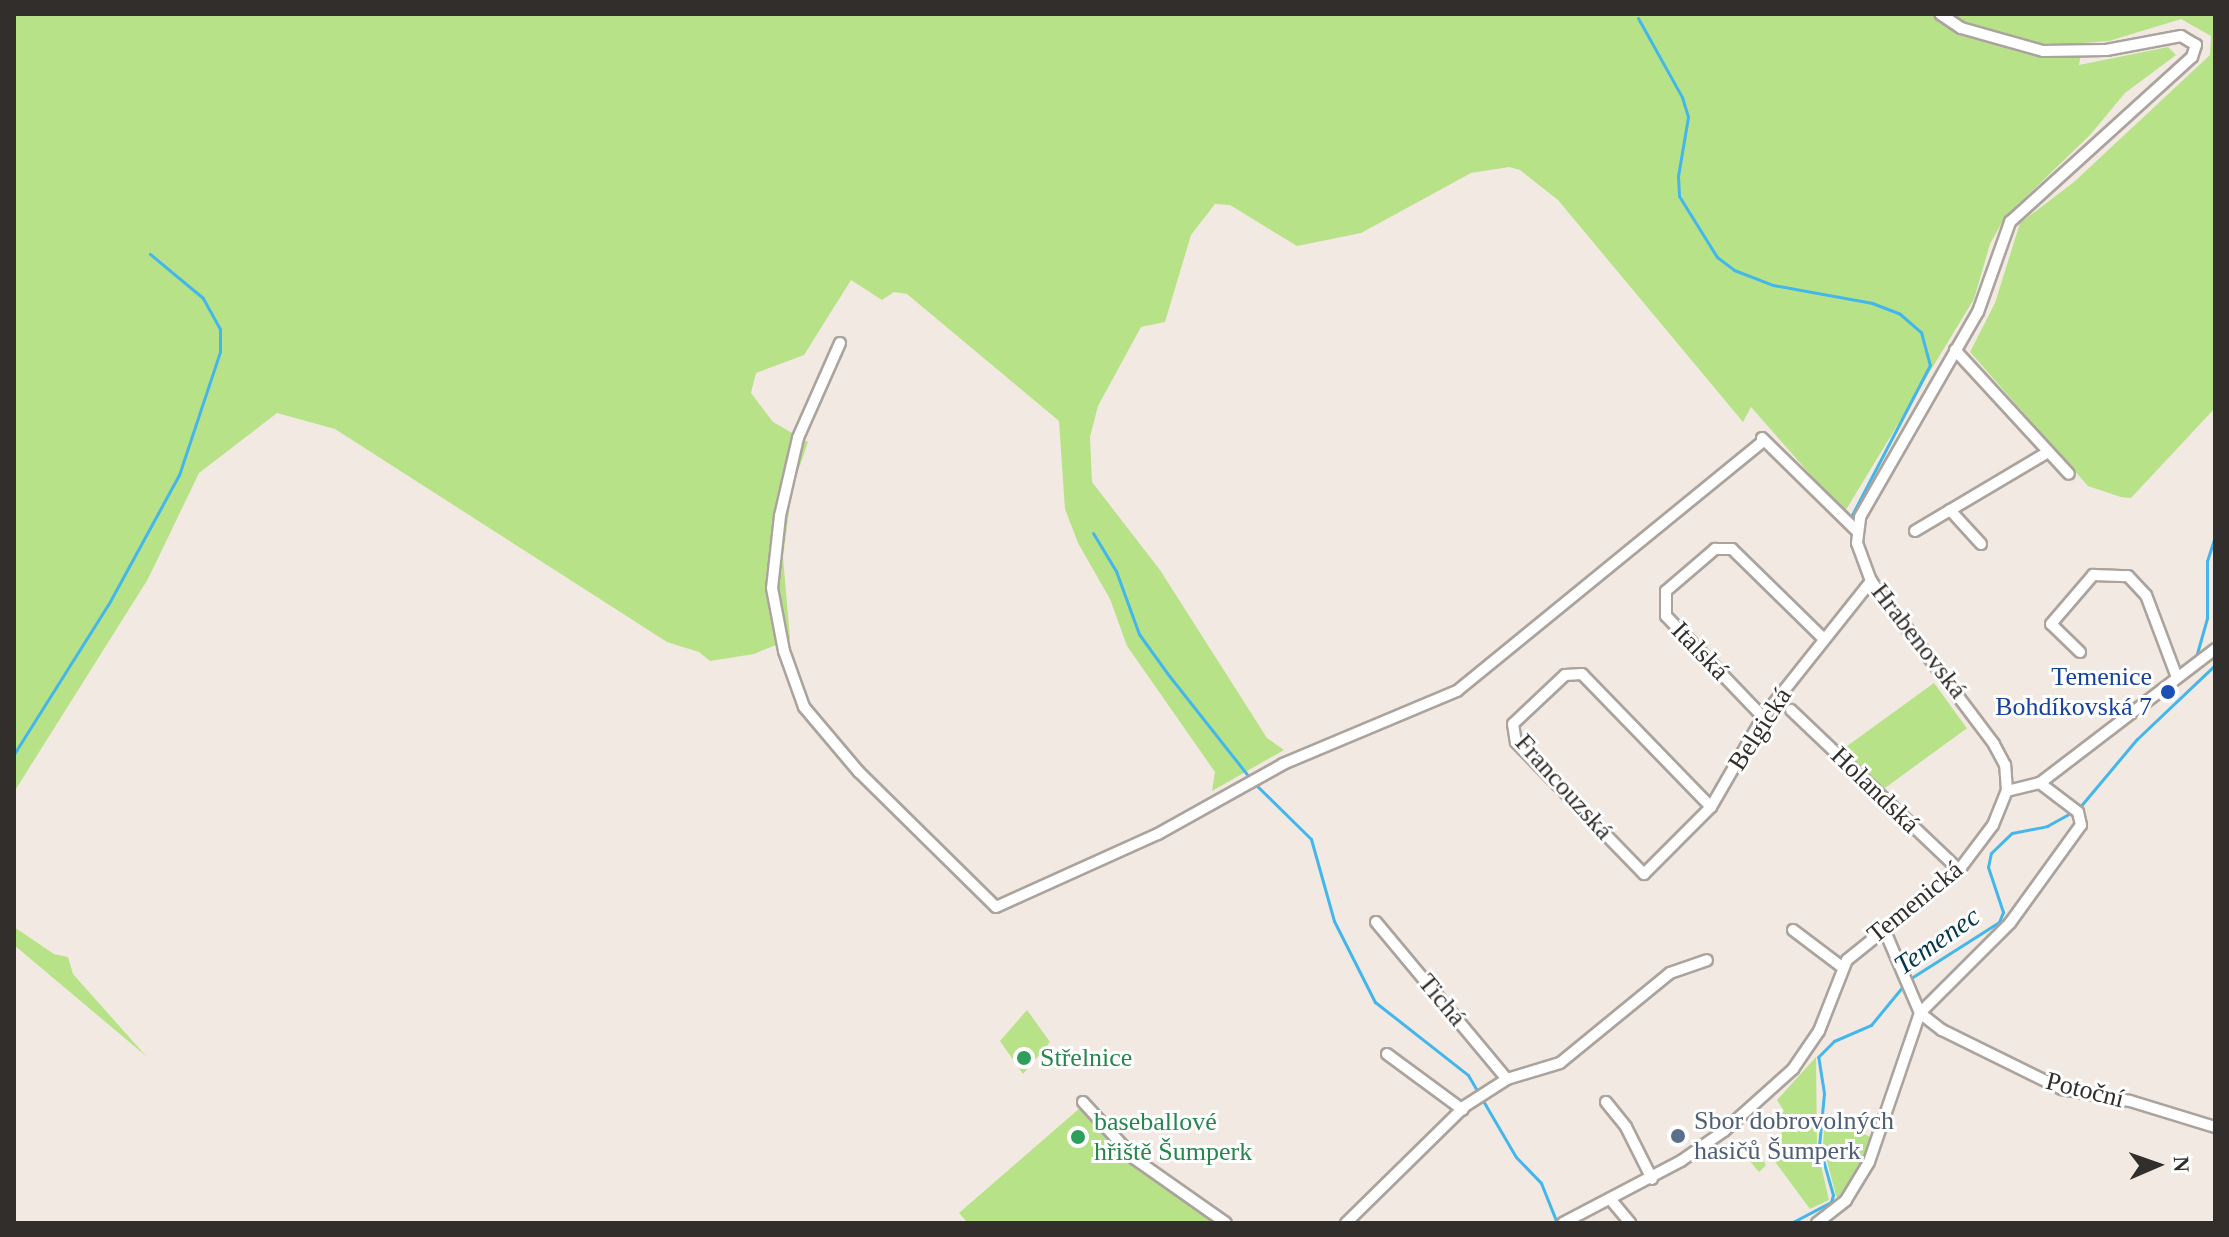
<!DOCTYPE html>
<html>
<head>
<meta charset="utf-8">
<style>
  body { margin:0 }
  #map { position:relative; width:2229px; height:1237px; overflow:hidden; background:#f2e9e2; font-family:Georgia,serif }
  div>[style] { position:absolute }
  .green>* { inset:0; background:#b8e288; transform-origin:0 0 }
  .stream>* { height:3px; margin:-1.5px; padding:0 1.5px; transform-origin:1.5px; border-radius:1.5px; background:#43b7eb }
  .roads { filter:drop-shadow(2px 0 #aba39d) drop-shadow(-2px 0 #aba39d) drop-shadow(0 2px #aba39d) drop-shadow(0 -2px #aba39d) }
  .minor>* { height:10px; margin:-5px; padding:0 5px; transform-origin:5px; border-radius:5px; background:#fff }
  .dots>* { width:22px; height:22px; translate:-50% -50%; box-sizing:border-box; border:4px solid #fff; border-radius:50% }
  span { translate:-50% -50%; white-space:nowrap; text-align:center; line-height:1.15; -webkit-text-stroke:6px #fff; paint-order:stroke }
  .street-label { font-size:26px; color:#312e2b }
  .transit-label { font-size:26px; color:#164399 }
  .right { translate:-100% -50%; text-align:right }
  .leisure-label { font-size:26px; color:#27864d }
  .left { translate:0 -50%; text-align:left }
  .service-label { font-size:26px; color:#4e5e75 }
  .water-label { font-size:28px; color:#05384e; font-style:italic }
  .frame { position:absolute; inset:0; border:16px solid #312e2b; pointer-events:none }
  .north { position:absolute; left:2117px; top:1125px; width:80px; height:80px; -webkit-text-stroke:6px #fff; paint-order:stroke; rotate:88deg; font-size:22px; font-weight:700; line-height:32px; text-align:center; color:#312e2b }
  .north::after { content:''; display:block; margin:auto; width:28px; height:36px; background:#312e2b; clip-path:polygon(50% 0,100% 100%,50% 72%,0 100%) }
</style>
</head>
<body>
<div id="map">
  <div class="green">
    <i style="clip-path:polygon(14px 14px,2215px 14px,2215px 408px,2131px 498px,2121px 497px,2088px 486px,1970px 352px,1995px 303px,2020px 223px,2074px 182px,2210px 55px,2211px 36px,2181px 19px,2109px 41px,2083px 43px,2079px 65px,2168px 47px,2176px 55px,2125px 93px,2090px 135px,2005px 217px,1990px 244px,1974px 299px,1844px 513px,1751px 407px,1743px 422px,1558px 200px,1520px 170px,1509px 167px,1471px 173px,1361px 233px,1297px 246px,1230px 205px,1215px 204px,1191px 235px,1165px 322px,1141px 327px,1098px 406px,1090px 437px,1092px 482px,1160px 570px,1267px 738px,1284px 750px,1212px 791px,1215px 772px,1127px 646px,1110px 599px,1078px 543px,1065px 509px,1059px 421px,907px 294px,894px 292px,882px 300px,851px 280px,804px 355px,756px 373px,751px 393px,773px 422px,808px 442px,792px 489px,783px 557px,790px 639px,754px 654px,710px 661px,699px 652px,667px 642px,335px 429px,277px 413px,199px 473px,148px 579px,14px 792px)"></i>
    <i style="left:1934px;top:683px;width:56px;height:112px;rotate:54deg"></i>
    <i style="clip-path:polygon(14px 927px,54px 954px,68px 957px,73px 974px,146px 1056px,14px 945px)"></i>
    <i style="clip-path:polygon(1027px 1010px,1050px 1042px,1023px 1074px,1000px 1041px)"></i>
    <i style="clip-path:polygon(1816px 1057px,1817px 1148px,1829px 1200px,1810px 1209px,1767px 1151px,1782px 1135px,1779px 1116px,1784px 1111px,1777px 1100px)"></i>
    <i style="clip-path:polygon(1081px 1107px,1138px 1168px,1216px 1223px,968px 1223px,959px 1213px)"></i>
    <i style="clip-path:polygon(1825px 1114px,1878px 1141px,1842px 1200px,1836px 1196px,1823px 1145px)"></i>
    <i style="clip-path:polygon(1737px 1146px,1759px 1154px,1766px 1165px,1759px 1172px)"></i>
  </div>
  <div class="stream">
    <i style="left:1638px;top:18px;width:90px;rotate:60.9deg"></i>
    <i style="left:1682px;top:97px;width:21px;rotate:73deg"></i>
    <i style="left:1688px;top:117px;width:60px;rotate:99.6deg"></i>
    <i style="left:1678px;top:176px;width:20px;rotate:87deg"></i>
    <i style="left:1679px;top:196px;width:72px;rotate:58.1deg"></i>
    <i style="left:1717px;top:257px;width:21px;rotate:37deg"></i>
    <i style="left:1734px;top:270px;width:42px;rotate:21deg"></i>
    <i style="left:1773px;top:285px;width:101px;rotate:10.3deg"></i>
    <i style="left:1872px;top:303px;width:30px;rotate:21deg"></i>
    <i style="left:1900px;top:314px;width:28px;rotate:41deg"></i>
    <i style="left:1921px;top:332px;width:34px;rotate:75deg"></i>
    <i style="left:1930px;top:365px;width:171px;rotate:117.5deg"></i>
    <i style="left:1093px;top:533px;width:44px;rotate:58.8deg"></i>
    <i style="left:1116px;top:571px;width:67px;rotate:69.9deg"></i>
    <i style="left:1139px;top:634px;width:48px;rotate:54.3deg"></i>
    <i style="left:1167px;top:673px;width:139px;rotate:51.7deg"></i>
    <i style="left:1253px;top:782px;width:81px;rotate:44.5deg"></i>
    <i style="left:1311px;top:839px;width:85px;rotate:74.3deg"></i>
    <i style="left:1334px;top:921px;width:91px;rotate:63.2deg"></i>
    <i style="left:1375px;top:1002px;width:118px;rotate:38.1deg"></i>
    <i style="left:1468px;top:1075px;width:95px;rotate:59.7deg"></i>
    <i style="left:1516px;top:1157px;width:36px;rotate:46deg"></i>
    <i style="left:1541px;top:1183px;width:43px;rotate:68.2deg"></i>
    <i style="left:2196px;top:657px;width:41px;rotate:-74.2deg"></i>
    <i style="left:2207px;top:618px;width:57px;rotate:-90deg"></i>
    <i style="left:2207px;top:561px;width:26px;rotate:-72deg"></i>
    <i style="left:14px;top:754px;width:176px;rotate:-57.8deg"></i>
    <i style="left:108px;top:605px;width:148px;rotate:-61.4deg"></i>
    <i style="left:179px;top:475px;width:130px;rotate:-71.6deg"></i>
    <i style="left:220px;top:352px;width:23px;rotate:-90deg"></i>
    <i style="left:220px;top:329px;width:35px;rotate:-119deg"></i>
    <i style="left:203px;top:298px;width:69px;rotate:-140.3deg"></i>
    <i style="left:2079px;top:808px;width:90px;rotate:-50deg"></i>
    <i style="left:2137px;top:739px;width:108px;rotate:-43.5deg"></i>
    <i style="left:1791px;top:1223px;width:45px;rotate:-27.7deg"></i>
    <i style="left:1831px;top:1202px;width:7px;rotate:-74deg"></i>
    <i style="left:1833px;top:1195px;width:51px;rotate:-105.9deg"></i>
    <i style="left:1819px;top:1146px;width:53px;rotate:-84.6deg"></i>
    <i style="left:1824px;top:1093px;width:36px;rotate:-99deg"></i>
    <i style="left:1818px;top:1057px;width:23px;rotate:-45deg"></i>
    <i style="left:1834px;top:1041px;width:40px;rotate:-23.4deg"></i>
    <i style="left:1871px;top:1025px;width:58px;rotate:-50.6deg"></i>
    <i style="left:1908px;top:980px;width:108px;rotate:-32.5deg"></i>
    <i style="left:1999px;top:922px;width:11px;rotate:-68deg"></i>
    <i style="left:2003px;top:912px;width:47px;rotate:-108.4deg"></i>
    <i style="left:1988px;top:867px;width:14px;rotate:-78deg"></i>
    <i style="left:1991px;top:853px;width:29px;rotate:-44deg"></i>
    <i style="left:2012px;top:833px;width:36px;rotate:-11deg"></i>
    <i style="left:2047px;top:826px;width:29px;rotate:-29deg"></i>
  </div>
  <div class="roads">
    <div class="minor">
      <i style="left:840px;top:343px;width:104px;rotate:113.9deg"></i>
      <i style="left:798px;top:438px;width:80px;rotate:103deg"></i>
      <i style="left:780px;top:516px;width:72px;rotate:96.3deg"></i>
      <i style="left:772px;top:588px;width:64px;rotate:79.2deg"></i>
      <i style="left:784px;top:651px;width:59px;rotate:70.3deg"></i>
      <i style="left:804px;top:707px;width:85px;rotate:49.8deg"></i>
      <i style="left:859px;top:772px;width:192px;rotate:44.6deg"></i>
      <i style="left:996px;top:907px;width:178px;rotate:-24.3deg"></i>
      <i style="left:1158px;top:834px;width:143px;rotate:-29.2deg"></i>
      <i style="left:1283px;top:764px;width:189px;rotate:-22.8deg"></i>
      <i style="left:1457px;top:691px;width:396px;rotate:-39.2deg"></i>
      <i style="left:1955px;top:350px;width:168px;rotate:47.4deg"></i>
      <i style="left:1762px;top:438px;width:133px;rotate:44.4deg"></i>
      <i style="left:1950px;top:510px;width:46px;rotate:47.6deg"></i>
      <i style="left:1915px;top:531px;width:155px;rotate:-30.7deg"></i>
      <i style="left:2080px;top:652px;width:40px;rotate:-136deg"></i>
      <i style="left:2051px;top:624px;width:65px;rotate:-49.4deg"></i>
      <i style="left:2093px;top:575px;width:35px;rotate:2deg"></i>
      <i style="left:2128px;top:576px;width:26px;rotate:47deg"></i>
      <i style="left:2146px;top:595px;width:85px;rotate:69.4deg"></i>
      <i style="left:1791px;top:710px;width:232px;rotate:43.6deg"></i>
      <i style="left:1763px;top:717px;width:140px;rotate:-133.8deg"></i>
      <i style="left:1666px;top:616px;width:25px;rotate:-90deg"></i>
      <i style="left:1666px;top:591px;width:65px;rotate:-40.6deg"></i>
      <i style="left:1715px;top:549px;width:17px"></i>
      <i style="left:1732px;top:549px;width:127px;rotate:44.4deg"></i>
      <i style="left:2007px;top:791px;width:34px;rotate:-14deg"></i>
      <i style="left:2040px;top:783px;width:220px;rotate:-37.4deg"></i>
      <i style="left:1711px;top:807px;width:185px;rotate:-134.1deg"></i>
      <i style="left:1582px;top:674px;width:17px;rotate:177deg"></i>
      <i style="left:1565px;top:675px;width:71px;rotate:136.7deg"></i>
      <i style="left:1513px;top:724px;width:18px;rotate:81deg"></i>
      <i style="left:1516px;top:742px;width:184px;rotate:45.9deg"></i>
      <i style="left:1644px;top:874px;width:95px;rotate:-45deg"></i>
      <i style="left:1711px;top:807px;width:104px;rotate:-60deg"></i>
      <i style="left:1763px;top:717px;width:174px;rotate:-51.5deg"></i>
      <i style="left:1376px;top:922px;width:204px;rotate:50.2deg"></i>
      <i style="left:1884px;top:929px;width:91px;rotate:66.8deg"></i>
      <i style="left:1920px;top:1013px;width:28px;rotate:38deg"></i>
      <i style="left:1942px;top:1030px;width:134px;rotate:26.2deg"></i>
      <i style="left:2062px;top:1089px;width:69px;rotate:10deg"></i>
      <i style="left:2130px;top:1101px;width:89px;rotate:17deg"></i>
      <i style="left:1793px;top:930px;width:61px;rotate:37.1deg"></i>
      <i style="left:1387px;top:1054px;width:94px;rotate:36.4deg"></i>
      <i style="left:1083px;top:1102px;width:77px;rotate:47.6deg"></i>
      <i style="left:1135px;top:1159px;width:111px;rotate:35.1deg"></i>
      <i style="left:1606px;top:1102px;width:32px;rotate:51deg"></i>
      <i style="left:1626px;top:1127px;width:58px;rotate:63.4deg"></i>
      <i style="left:1611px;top:1200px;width:30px;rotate:50deg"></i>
      <i style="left:1346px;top:1223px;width:167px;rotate:-44.5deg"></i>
      <i style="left:1465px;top:1106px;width:50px;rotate:-32.7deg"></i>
      <i style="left:1507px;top:1079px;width:55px;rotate:-16.8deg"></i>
      <i style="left:1560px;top:1063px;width:142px;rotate:-39.3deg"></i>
      <i style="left:1670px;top:973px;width:39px;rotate:-19deg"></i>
      <i style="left:1563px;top:1223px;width:133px;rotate:-27.7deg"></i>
      <i style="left:1681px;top:1161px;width:52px;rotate:-34.9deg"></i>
      <i style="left:1724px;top:1131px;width:93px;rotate:-41.9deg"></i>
      <i style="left:1793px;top:1069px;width:46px;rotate:-55.6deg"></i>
      <i style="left:1819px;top:1031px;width:76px;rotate:-68.5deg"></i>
      <i style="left:1847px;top:960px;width:144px;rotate:-38.8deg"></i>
      <i style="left:1959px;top:870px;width:56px;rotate:-52.9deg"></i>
      <i style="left:1993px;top:825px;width:37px;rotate:-68deg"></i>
      <i style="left:2007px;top:791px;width:26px;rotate:-94deg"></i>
      <i style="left:2005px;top:765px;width:24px;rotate:-118deg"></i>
      <i style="left:1994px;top:744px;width:204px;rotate:-127deg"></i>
      <i style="left:1871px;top:581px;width:40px;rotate:-110.2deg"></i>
      <i style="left:1857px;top:543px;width:26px;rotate:-83deg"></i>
      <i style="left:1860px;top:517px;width:237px;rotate:-60.1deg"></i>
      <i style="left:1978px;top:312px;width:96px;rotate:-70.4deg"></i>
      <i style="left:2010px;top:222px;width:246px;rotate:-42.2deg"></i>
      <i style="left:2192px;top:57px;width:13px;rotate:-72deg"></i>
      <i style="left:2196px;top:45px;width:17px;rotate:-149deg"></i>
      <i style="left:2181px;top:36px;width:76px;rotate:169.4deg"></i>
      <i style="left:2106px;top:50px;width:63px;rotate:179.1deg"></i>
      <i style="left:2043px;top:51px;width:85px;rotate:-164.3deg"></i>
      <i style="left:1961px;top:28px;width:25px;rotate:-146deg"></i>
      <i style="left:1817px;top:1223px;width:37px;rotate:-38deg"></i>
      <i style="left:1846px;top:1200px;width:44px;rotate:-58.8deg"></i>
      <i style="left:1869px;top:1162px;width:157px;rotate:-71.1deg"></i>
      <i style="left:1920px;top:1013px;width:127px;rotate:-45deg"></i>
      <i style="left:2010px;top:923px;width:121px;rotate:-54.1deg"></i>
      <i style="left:2081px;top:825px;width:13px;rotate:-103deg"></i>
      <i style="left:2078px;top:812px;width:48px;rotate:-142.7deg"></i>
    </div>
  </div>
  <div class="dots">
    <i style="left:2168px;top:692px;background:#1a4fb4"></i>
    <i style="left:1024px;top:1058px;background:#2e9e5b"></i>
    <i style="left:1678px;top:1136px;background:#5c6f8a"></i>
    <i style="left:1078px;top:1137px;background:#2e9e5b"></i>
  </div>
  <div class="street-label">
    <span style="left:1919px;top:641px;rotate:52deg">Hrabenovská</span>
    <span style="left:1700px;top:651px;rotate:46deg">Italská</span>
    <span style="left:1760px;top:729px;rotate:-57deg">Belgická</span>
    <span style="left:1564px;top:787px;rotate:48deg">Francouzská</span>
    <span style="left:1875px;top:790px;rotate:44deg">Holandská</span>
    <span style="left:1915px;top:902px;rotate:-39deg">Temenická</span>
    <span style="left:1442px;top:1000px;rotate:50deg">Tichá</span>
    <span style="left:2085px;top:1090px;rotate:14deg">Potoční</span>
  </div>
  <div class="transit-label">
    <span class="right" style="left:2152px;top:692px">Temenice<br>Bohdíkovská 7</span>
  </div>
  <div class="leisure-label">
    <span class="left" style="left:1040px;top:1058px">Střelnice</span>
    <span class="left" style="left:1094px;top:1137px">baseballové<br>hřiště Šumperk</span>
  </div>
  <div class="service-label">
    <span class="left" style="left:1694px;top:1136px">Sbor dobrovolných<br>hasičů Šumperk</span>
  </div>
  <div class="water-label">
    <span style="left:1937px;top:941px;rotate:-35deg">Temenec</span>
  </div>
  <div class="frame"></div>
  <div class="north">N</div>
</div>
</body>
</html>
